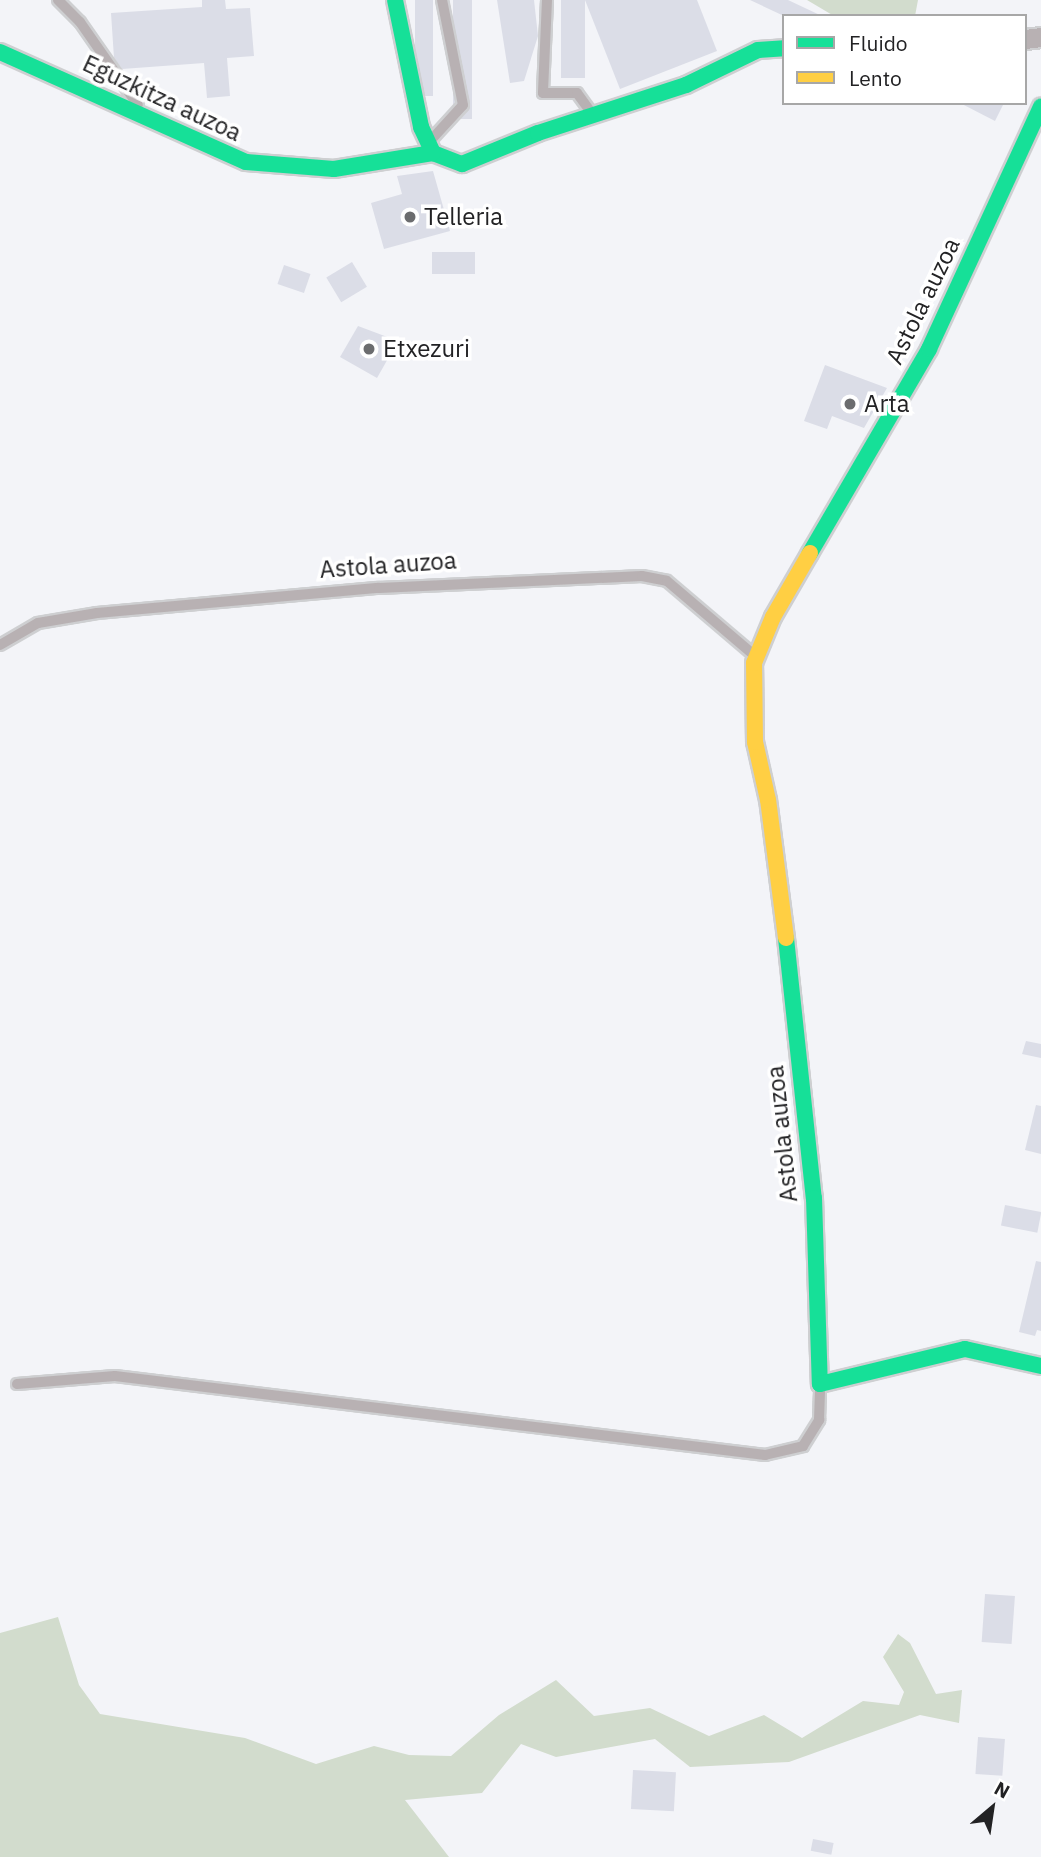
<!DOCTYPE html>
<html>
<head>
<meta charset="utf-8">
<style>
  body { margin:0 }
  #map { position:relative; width:1041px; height:1857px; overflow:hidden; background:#f3f4f8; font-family:"IBM Plex Sans",sans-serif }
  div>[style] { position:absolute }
  .green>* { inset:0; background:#d2dccd }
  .building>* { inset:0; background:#dbdde7; transform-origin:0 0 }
  .roads { filter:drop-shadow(2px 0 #cecfd1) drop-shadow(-2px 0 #cecfd1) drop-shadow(0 2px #cecfd1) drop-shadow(0 -2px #cecfd1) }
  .lane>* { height:10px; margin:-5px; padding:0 5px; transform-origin:5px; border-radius:5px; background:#b8b1b3 }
  .street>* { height:19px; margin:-9.5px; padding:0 9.5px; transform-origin:9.5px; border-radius:9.5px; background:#b8b1b3 }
  .fast>* { height:16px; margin:-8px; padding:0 8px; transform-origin:8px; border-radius:8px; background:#16e098 }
  .slow>* { height:16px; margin:-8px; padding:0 8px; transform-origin:8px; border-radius:8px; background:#ffcf43 }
  .dots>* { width:19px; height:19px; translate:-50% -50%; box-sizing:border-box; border:4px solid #fff; border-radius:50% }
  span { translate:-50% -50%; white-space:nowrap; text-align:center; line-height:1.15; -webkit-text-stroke:7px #fff; paint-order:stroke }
  .street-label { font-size:24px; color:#222224 }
  .poi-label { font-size:24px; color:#222224 }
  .left { translate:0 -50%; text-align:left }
  .legend { position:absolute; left:782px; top:14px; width:245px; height:91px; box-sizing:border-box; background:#fff; border:2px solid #a7a7a7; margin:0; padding:9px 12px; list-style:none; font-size:21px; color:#222224 }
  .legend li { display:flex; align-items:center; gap:14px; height:35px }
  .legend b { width:35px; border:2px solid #a7a7a7 }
  .north { position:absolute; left:957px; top:1773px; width:70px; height:70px; -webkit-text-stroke:5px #fff; paint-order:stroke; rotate:29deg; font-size:19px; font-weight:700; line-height:28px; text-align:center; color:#222224 }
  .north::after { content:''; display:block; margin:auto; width:24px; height:32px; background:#222224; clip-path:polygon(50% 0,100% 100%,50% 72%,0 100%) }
</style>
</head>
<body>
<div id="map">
  <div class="green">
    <i style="clip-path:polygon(807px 0,918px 0,915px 16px,834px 16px)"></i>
    <i style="clip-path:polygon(58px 1617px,79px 1685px,100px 1714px,245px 1738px,316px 1764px,374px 1746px,409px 1755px,451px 1756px,499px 1715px,556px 1680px,594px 1716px,650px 1708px,709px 1736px,764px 1715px,802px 1738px,863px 1701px,899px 1705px,904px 1692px,883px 1657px,898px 1634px,910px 1643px,936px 1694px,962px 1690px,959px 1723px,920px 1715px,789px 1762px,690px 1767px,655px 1739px,556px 1757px,521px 1744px,482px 1793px,405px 1800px,449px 1857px,0 1857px,0 1633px)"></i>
  </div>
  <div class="building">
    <i style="clip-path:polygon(202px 0,225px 0,226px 9px,250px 8px,254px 56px,227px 58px,230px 96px,207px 98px,204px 63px,122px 69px,114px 58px,111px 13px,202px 7px)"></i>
    <i style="left:415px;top:0;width:18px;height:96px"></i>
    <i style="left:453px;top:0;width:19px;height:119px"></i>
    <i style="clip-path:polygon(497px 0,534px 0,538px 36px,524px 81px,510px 83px)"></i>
    <i style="left:561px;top:0;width:24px;height:78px"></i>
    <i style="clip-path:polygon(585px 0,697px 0,717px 51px,620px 89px)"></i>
    <i style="clip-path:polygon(750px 0,788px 0,822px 16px,784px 16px)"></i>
    <i style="clip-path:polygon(960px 103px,1004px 103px,995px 121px)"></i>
    <i style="clip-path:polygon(433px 171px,450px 231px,384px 249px,371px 203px,402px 194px,397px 176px)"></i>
    <i style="left:432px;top:252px;width:43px;height:22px"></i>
    <i style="left:352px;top:262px;width:29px;height:30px;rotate:59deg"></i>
    <i style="left:284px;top:265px;width:28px;height:20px;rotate:19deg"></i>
    <i style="clip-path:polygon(358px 326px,398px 341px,377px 378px,340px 357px)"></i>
    <i style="clip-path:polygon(825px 365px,887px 388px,864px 428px,832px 416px,827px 429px,804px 421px)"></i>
    <i style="clip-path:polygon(1026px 1041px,1041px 1044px,1041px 1058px,1022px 1054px)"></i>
    <i style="clip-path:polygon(1036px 1105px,1041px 1106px,1041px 1154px,1025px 1150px)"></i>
    <i style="left:1005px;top:1205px;width:37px;height:21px;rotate:11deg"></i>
    <i style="clip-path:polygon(1036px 1261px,1041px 1262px,1041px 1331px,1037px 1330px,1035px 1336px,1019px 1332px)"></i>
    <i style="left:985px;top:1594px;width:30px;height:48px;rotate:4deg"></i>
    <i style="left:978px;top:1737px;width:27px;height:37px;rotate:4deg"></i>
    <i style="left:633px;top:1770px;width:43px;height:39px;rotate:3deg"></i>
    <i style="left:813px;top:1839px;width:21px;height:12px;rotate:11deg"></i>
  </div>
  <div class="roads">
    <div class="lane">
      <i style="left:58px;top:0;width:31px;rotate:45deg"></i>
      <i style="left:80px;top:22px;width:101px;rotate:55.1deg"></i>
      <i style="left:547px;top:0;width:93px;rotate:92.5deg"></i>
      <i style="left:543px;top:93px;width:34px"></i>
      <i style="left:577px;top:93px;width:24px;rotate:54deg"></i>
      <i style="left:431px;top:140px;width:47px;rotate:-47.6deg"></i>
      <i style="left:463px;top:105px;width:107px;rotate:-101.3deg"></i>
      <i style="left:0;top:645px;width:44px;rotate:-30.1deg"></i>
      <i style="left:38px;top:623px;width:60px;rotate:-9.6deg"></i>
      <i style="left:97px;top:613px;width:283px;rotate:-5.1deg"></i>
      <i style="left:379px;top:588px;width:263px;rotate:-2.6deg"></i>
      <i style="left:642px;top:576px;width:25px;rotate:11deg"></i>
      <i style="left:667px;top:581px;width:114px;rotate:40.4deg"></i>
      <i style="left:17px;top:1384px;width:98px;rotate:-4.7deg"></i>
      <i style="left:115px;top:1376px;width:655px;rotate:6.93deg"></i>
      <i style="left:765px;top:1455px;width:39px;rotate:-13deg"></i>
      <i style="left:803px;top:1446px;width:31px;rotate:-58deg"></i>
      <i style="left:819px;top:1420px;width:35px;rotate:-88deg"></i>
    </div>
    <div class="street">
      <i style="left:1025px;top:39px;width:16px;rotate:-7deg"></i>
    </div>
    <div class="fast">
      <i style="left:395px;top:0;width:130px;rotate:78.4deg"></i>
      <i style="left:421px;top:127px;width:29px;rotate:65deg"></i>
      <i style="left:433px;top:153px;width:31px;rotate:21deg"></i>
      <i style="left:462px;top:164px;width:82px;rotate:-22.2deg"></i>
      <i style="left:538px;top:133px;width:156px;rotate:-18deg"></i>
      <i style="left:686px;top:85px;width:80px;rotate:-25.9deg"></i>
      <i style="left:758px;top:50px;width:26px;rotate:-4deg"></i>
      <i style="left:0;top:52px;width:269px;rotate:24.1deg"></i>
      <i style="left:246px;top:162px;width:88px;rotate:4.5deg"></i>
      <i style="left:334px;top:169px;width:100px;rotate:-9.2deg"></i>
      <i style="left:810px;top:553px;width:236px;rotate:-59.7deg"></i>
      <i style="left:929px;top:349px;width:267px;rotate:-65.2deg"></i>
      <i style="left:786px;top:938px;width:262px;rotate:83.9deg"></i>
      <i style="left:814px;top:1198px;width:186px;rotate:88.2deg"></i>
      <i style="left:820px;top:1384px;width:149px;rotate:-13.6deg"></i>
      <i style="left:965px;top:1349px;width:78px;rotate:12.6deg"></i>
    </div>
    <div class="slow">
      <i style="left:786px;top:938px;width:139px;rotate:-97.4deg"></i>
      <i style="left:768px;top:800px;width:59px;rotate:-102.6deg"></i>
      <i style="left:755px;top:742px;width:79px;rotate:-90.7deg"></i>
      <i style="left:754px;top:663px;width:50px;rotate:-67.6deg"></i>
      <i style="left:773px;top:617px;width:74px;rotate:-60deg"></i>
    </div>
  </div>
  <div class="dots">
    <i style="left:410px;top:217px;background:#6b6c6e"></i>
    <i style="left:369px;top:349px;background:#6b6c6e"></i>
    <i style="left:850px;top:404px;background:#6b6c6e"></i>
  </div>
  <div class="street-label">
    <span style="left:162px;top:98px;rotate:25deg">Eguzkitza auzoa</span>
    <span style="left:923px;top:301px;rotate:-64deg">Astola auzoa</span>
    <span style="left:388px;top:565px;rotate:-4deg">Astola auzoa</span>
    <span style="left:782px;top:1134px;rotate:-96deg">Astola auzoa</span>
  </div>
  <div class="poi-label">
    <span class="left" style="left:424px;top:217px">Telleria</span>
    <span class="left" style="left:383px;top:349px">Etxezuri</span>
    <span class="left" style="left:864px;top:404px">Arta</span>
  </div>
  <ul class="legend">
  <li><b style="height:9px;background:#16e098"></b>Fluido</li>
  <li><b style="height:9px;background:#ffcf43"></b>Lento</li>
  </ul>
  <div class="north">N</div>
</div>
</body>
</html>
